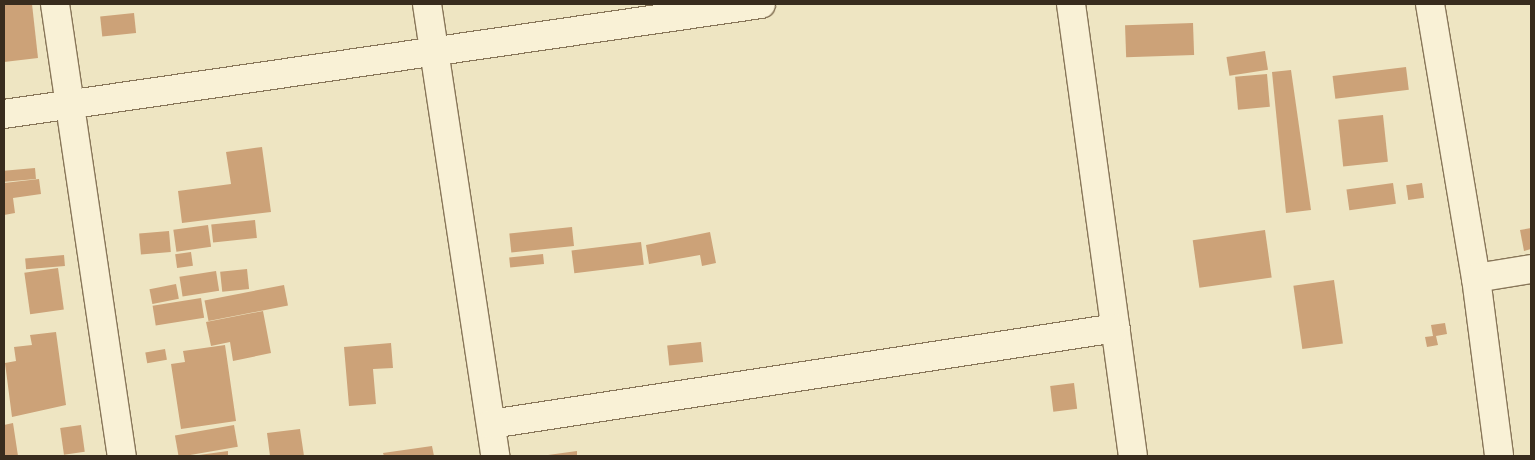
<!DOCTYPE html>
<html>
<head>
<meta charset="utf-8">
<style>
  body { margin:0 }
  #map { position:relative; width:1535px; height:460px; overflow:hidden; background:#eee5c2; font-family:Spectral,serif }
  div>[style] { position:absolute }
  .building>* { inset:0; background:#cca278; transform-origin:0 0 }
  .roads { filter:drop-shadow(1px 0 #887659) drop-shadow(-1px 0 #887659) drop-shadow(0 1px #887659) drop-shadow(0 -1px #887659) }
  .minor>* { height:28px; margin:-14px; padding:0 14px; transform-origin:14px; border-radius:14px; background:#f9f1d6 }
  span { translate:-50% -50%; white-space:nowrap; text-align:center; line-height:1.15; -webkit-text-stroke:5px #f5eed2; paint-order:stroke }
  .frame { position:absolute; inset:0; border:5px solid #382c1e; pointer-events:none }
</style>
</head>
<body>
<div id="map">
  <div class="building">
    <i style="clip-path:polygon(4px 4px,32px 4px,38px 58px,4px 62px)"></i>
    <i style="left:134px;top:13px;width:20px;height:34px;rotate:84deg"></i>
    <i style="left:1193px;top:23px;width:32px;height:68px;rotate:88deg"></i>
    <i style="left:1265px;top:51px;width:19px;height:39px;rotate:81deg"></i>
    <i style="left:1406px;top:67px;width:23px;height:74px;rotate:83deg"></i>
    <i style="clip-path:polygon(1291px 70px,1311px 210px,1286px 213px,1272px 72px)"></i>
    <i style="left:1267px;top:74px;width:33px;height:32px;rotate:85deg"></i>
    <i style="left:1383px;top:115px;width:47px;height:45px;rotate:84deg"></i>
    <i style="clip-path:polygon(262px 147px,271px 212px,182px 223px,178px 191px,231px 184px,226px 152px)"></i>
    <i style="left:35px;top:168px;width:11px;height:31px;rotate:85deg"></i>
    <i style="clip-path:polygon(39px 179px,41px 194px,13px 198px,15px 213px,4px 215px,4px 183px)"></i>
    <i style="left:1393px;top:183px;width:21px;height:47px;rotate:82deg"></i>
    <i style="left:1422px;top:183px;width:15px;height:16px;rotate:82deg"></i>
    <i style="left:255px;top:220px;width:18px;height:44px;rotate:84deg"></i>
    <i style="left:208px;top:225px;width:22px;height:35px;rotate:82deg"></i>
    <i style="left:572px;top:227px;width:19px;height:63px;rotate:84deg"></i>
    <i style="clip-path:polygon(1531px 228px,1531px 249px,1524px 251px,1520px 230px)"></i>
    <i style="left:1265px;top:230px;width:48px;height:73px;rotate:82deg"></i>
    <i style="left:169px;top:231px;width:21px;height:30px;rotate:85deg"></i>
    <i style="clip-path:polygon(710px 232px,716px 263px,702px 266px,700px 255px,649px 264px,646px 245px)"></i>
    <i style="left:641px;top:242px;width:23px;height:70px;rotate:83deg"></i>
    <i style="left:191px;top:252px;width:14px;height:16px;rotate:82deg"></i>
    <i style="left:543px;top:254px;width:10px;height:34px;rotate:84deg"></i>
    <i style="left:64px;top:255px;width:11px;height:39px;rotate:85deg"></i>
    <i style="left:58px;top:268px;width:42px;height:34px;rotate:82deg"></i>
    <i style="left:247px;top:269px;width:20px;height:27px;rotate:84deg"></i>
    <i style="left:216px;top:271px;width:20px;height:37px;rotate:81deg"></i>
    <i style="left:1334px;top:280px;width:64px;height:41px;rotate:82deg"></i>
    <i style="left:176px;top:284px;width:15px;height:27px;rotate:79deg"></i>
    <i style="left:284px;top:285px;width:21px;height:81px;rotate:79deg"></i>
    <i style="left:201px;top:298px;width:20px;height:49px;rotate:81deg"></i>
    <i style="clip-path:polygon(263px 311px,271px 353px,233px 361px,230px 342px,211px 346px,206px 322px)"></i>
    <i style="clip-path:polygon(1445px 323px,1447px 334px,1436px 336px,1438px 345px,1427px 347px,1425px 337px,1433px 336px,1431px 325px)"></i>
    <i style="clip-path:polygon(56px 332px,66px 405px,12px 417px,5px 363px,16px 361px,14px 347px,32px 345px,30px 335px)"></i>
    <i style="left:701px;top:342px;width:20px;height:34px;rotate:84deg"></i>
    <i style="clip-path:polygon(391px 343px,393px 368px,373px 369px,376px 404px,349px 406px,344px 347px)"></i>
    <i style="clip-path:polygon(225px 345px,236px 421px,181px 429px,171px 364px,185px 362px,183px 351px)"></i>
    <i style="left:165px;top:349px;width:11px;height:20px;rotate:80deg"></i>
    <i style="left:1074px;top:383px;width:26px;height:24px;rotate:83deg"></i>
    <i style="clip-path:polygon(13px 423px,18px 456px,4px 456px,4px 425px)"></i>
    <i style="left:81px;top:425px;width:27px;height:21px;rotate:82deg"></i>
    <i style="left:234px;top:425px;width:22px;height:60px;rotate:80deg"></i>
    <i style="clip-path:polygon(300px 429px,304px 456px,270px 456px,267px 433px)"></i>
    <i style="clip-path:polygon(432px 446px,434px 456px,384px 456px,383px 453px)"></i>
    <i style="clip-path:polygon(228px 451px,228px 456px,199px 456px,199px 455px)"></i>
    <i style="clip-path:polygon(577px 451px,577px 456px,548px 456px,548px 455px)"></i>
  </div>
  <div class="roads">
    <div class="minor">
      <i style="left:55px;top:4px;width:457px;rotate:81.6deg"></i>
      <i style="left:427px;top:4px;width:457px;rotate:81.4deg"></i>
      <i style="left:1071px;top:4px;width:456px;rotate:82.2deg"></i>
      <i style="left:1430px;top:4px;width:278px;rotate:80.5deg"></i>
      <i style="left:1476px;top:278px;width:179px;rotate:82.6deg"></i>
      <i style="left:4px;top:114px;width:765px;rotate:-8.27deg"></i>
      <i style="left:1476px;top:278px;width:56px;rotate:-9.3deg"></i>
      <i style="left:491px;top:424px;width:632px;rotate:-8.73deg"></i>
    </div>
  </div>
  <div class="frame"></div>
</div>
</body>
</html>
